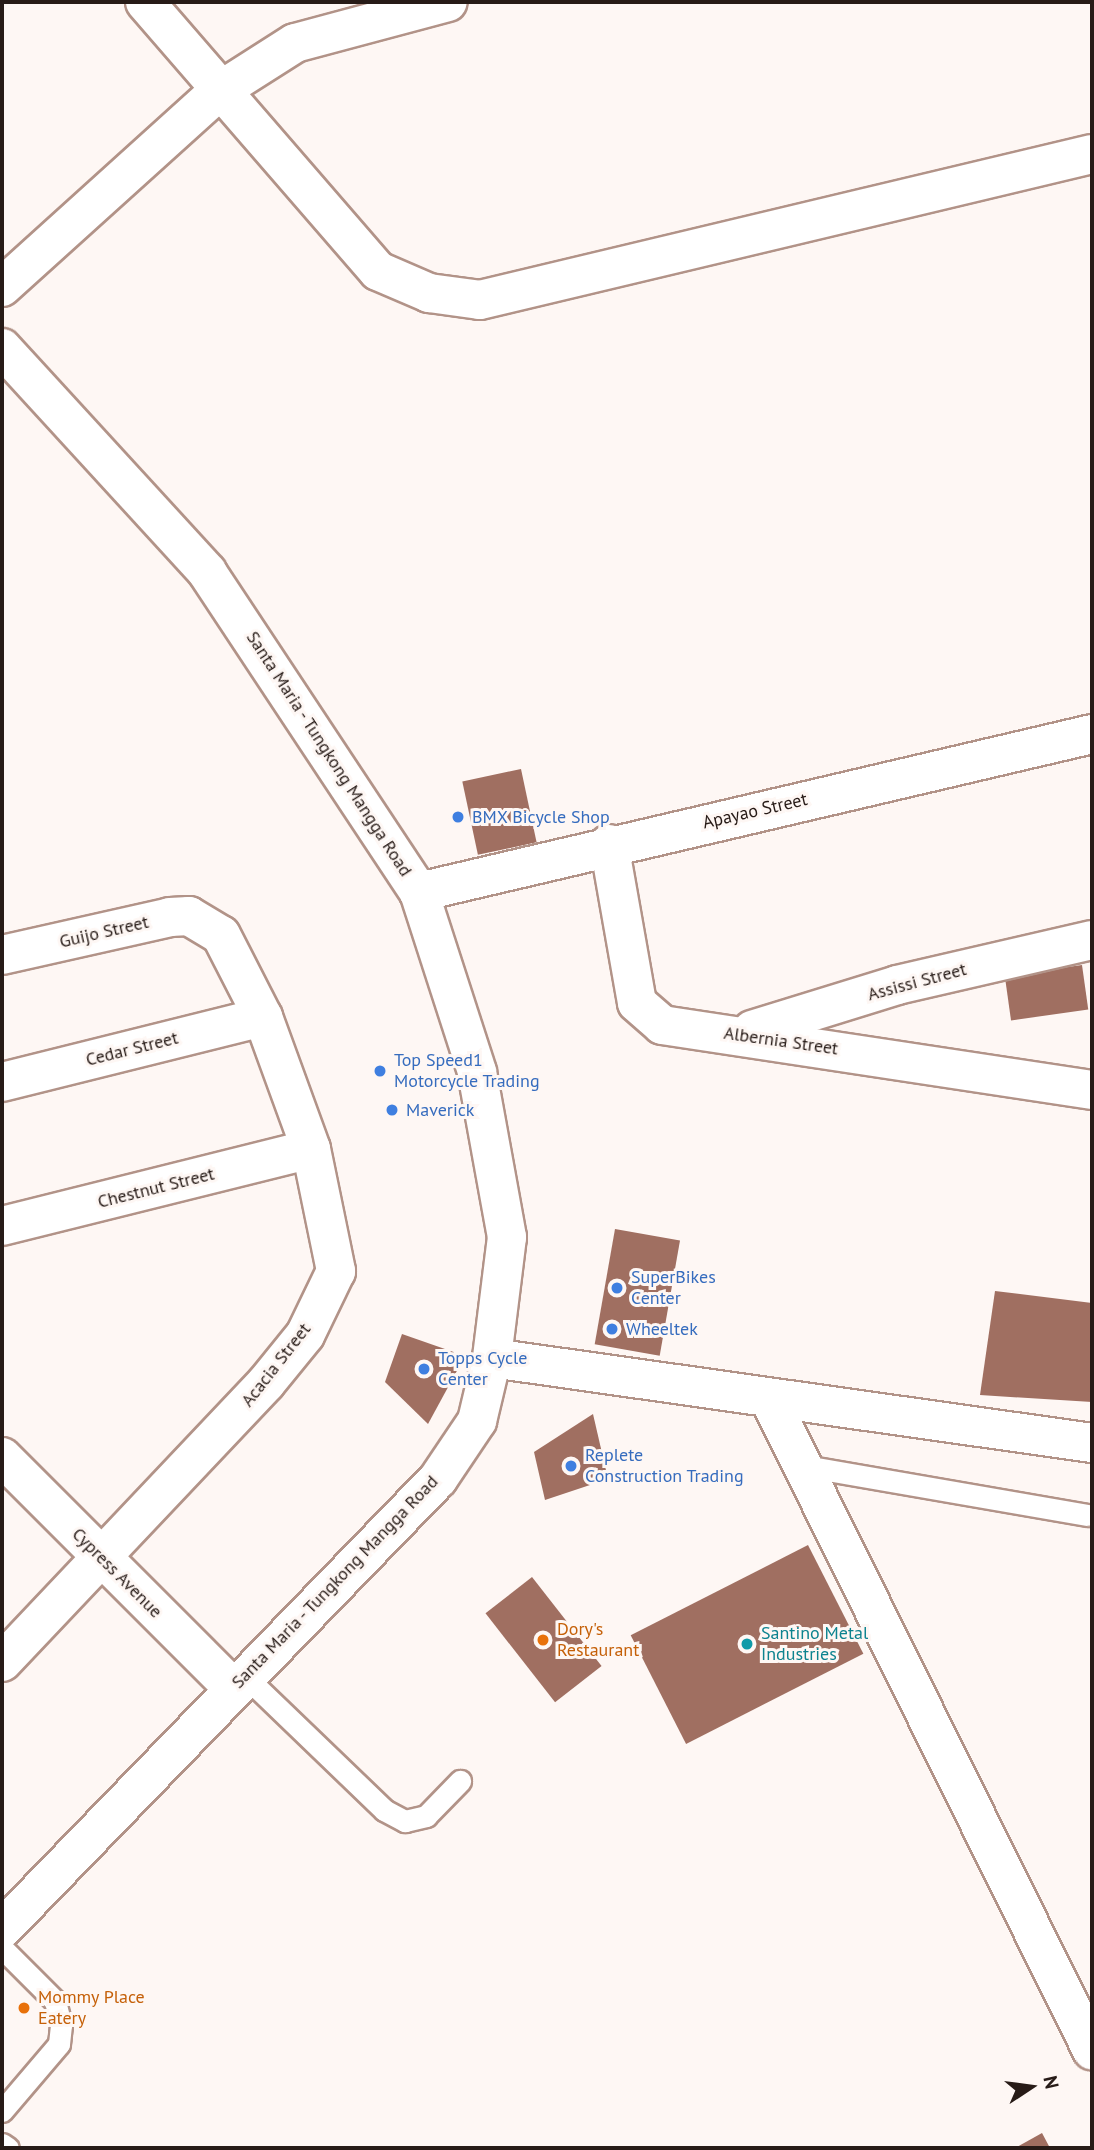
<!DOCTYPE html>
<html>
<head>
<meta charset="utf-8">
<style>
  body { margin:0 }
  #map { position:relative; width:1094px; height:2150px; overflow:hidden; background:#fef7f4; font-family:"PT Sans",sans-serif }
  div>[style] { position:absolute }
  .building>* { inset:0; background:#a06f61; transform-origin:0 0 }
  .roads { filter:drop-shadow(2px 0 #b29388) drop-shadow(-2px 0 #b29388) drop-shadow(0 2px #b29388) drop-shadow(0 -2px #b29388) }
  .lane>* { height:21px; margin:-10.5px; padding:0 10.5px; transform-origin:10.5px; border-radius:10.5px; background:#fff }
  .street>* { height:38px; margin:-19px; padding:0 19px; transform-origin:19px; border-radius:19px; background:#fff }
  .secondary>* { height:38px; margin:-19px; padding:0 19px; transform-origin:19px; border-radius:19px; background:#fff }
  .primary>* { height:38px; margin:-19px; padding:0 19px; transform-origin:19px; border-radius:19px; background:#fff }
  .dots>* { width:19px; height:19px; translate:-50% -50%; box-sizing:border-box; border:4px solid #fef7f4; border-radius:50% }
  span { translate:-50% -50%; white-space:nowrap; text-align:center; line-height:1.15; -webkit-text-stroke:6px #fef7f4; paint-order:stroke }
  .street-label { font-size:18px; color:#271b17 }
  .shop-label { font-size:18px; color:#366cbe }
  .left { translate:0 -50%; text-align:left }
  .food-label { font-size:18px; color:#c56008 }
  .culture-label { font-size:18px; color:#0d838f }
  .frame { position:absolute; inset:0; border:4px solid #271b17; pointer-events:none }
  .north { position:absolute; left:996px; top:2052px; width:70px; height:70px; -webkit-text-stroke:5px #fef7f4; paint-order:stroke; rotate:77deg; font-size:19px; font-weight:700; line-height:28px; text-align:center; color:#271b17 }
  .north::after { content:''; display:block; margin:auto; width:24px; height:32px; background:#271b17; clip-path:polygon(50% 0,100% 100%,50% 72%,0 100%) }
</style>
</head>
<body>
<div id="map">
  <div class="building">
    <i style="left:521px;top:769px;width:75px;height:60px;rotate:78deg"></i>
    <i style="left:1082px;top:965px;width:45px;height:78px;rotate:82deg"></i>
    <i style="left:615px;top:1229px;width:66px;height:117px;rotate:10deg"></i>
    <i style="clip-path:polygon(995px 1291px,1092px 1303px,1092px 1402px,980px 1395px)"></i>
    <i style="clip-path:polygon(402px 1334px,465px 1356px,428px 1424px,385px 1382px)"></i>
    <i style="clip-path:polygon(593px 1414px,608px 1479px,545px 1500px,534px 1452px)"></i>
    <i style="left:808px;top:1545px;width:122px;height:199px;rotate:63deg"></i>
    <i style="left:532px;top:1577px;width:113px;height:59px;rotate:52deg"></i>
    <i style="clip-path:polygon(1042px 2133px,1050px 2148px,1015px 2148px)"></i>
  </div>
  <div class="roads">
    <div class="lane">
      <i style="left:804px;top:1466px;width:288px;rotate:9.8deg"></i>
      <i style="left:246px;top:1677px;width:192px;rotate:43.9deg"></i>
      <i style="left:384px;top:1810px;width:24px;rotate:28deg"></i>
      <i style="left:405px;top:1821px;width:22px;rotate:-13deg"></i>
      <i style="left:426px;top:1816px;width:49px;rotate:-45.8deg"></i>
      <i style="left:2px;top:1948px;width:75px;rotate:45deg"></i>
      <i style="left:55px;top:2001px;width:25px;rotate:76deg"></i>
      <i style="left:61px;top:2025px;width:19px;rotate:96deg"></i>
      <i style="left:59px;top:2044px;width:88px;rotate:130.4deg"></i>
      <i style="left:2px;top:2144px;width:7px;rotate:34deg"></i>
    </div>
    <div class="street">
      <i style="left:145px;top:2px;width:356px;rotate:49.1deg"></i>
      <i style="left:378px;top:271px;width:56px;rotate:23.3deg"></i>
      <i style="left:429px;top:293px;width:51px;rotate:7.8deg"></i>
      <i style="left:480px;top:300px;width:629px;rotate:-13.42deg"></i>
      <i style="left:2px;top:287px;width:291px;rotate:-42.1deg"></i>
      <i style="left:218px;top:92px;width:91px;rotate:-32.5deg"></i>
      <i style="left:295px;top:43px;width:158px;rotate:-15deg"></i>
      <i style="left:609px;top:844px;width:161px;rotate:80deg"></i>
      <i style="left:637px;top:1003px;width:33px;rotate:41deg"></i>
      <i style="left:662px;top:1025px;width:435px;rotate:8.6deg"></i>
      <i style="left:2px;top:955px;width:172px;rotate:-12.7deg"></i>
      <i style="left:170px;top:917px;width:19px;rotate:-3deg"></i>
      <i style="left:189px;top:916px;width:37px;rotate:31deg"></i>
      <i style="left:221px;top:935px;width:92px;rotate:62.9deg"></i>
      <i style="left:263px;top:1017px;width:140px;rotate:70deg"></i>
      <i style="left:311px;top:1149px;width:125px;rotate:78.4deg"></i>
      <i style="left:336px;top:1271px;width:71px;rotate:115.8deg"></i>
      <i style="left:305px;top:1335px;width:62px;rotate:129.1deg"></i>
      <i style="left:266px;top:1383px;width:384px;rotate:133.4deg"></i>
      <i style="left:752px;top:1030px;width:152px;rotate:-17.2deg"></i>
      <i style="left:897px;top:985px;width:200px;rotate:-13deg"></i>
      <i style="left:2px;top:1082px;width:269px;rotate:-14deg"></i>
      <i style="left:2px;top:1226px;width:318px;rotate:-14deg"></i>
      <i style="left:492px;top:1358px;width:606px;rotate:8.06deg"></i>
      <i style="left:769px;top:1398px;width:728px;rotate:63.65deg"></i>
      <i style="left:2px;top:1457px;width:327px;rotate:45deg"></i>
    </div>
    <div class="secondary">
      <i style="left:419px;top:892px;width:691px;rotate:-13.21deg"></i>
    </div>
    <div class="primary">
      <i style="left:2px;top:348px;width:304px;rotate:47.5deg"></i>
      <i style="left:207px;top:572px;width:384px;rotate:56.5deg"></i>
      <i style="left:419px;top:892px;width:189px;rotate:72.1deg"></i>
      <i style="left:477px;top:1072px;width:168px;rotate:79.7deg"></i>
      <i style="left:507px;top:1237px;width:122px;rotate:97.1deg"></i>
      <i style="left:492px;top:1358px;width:65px;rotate:103.4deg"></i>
      <i style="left:477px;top:1421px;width:70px;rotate:123.9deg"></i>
      <i style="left:438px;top:1479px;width:627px;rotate:134.09deg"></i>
    </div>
  </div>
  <div class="dots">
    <i style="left:458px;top:817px;background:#3f7fe0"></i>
    <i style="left:380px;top:1071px;background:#3f7fe0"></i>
    <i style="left:392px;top:1110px;background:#3f7fe0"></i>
    <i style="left:617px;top:1288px;background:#3f7fe0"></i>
    <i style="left:612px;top:1329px;background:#3f7fe0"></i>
    <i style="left:424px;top:1369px;background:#3f7fe0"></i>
    <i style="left:571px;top:1466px;background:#3f7fe0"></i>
    <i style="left:543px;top:1640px;background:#e8710a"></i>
    <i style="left:747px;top:1644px;background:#0f9aa8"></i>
    <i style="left:24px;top:2008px;background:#e8710a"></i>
  </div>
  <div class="street-label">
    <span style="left:329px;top:754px;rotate:57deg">Santa Maria - Tungkong Mangga Road</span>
    <span style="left:755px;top:811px;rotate:-13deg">Apayao Street</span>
    <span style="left:104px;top:932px;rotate:-13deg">Guijo Street</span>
    <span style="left:917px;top:982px;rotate:-15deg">Assissi Street</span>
    <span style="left:781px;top:1041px;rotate:8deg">Albernia Street</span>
    <span style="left:132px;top:1049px;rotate:-14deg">Cedar Street</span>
    <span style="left:156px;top:1188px;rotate:-14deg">Chestnut Street</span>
    <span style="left:276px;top:1365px;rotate:-52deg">Acacia Street</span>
    <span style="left:117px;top:1573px;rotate:45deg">Cypress Avenue</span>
    <span style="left:335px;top:1582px;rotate:-46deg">Santa Maria - Tungkong Mangga Road</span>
  </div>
  <div class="shop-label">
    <span class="left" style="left:472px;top:817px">BMX Bicycle Shop</span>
    <span class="left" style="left:394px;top:1071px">Top Speed1<br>Motorcycle Trading</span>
    <span class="left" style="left:406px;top:1110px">Maverick</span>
    <span class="left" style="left:631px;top:1288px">SuperBikes<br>Center</span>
    <span class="left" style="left:626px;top:1329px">Wheeltek</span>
    <span class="left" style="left:438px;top:1369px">Topps Cycle<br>Center</span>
    <span class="left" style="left:585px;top:1466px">Replete<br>Construction Trading</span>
  </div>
  <div class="food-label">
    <span class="left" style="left:557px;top:1640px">Dory's<br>Restaurant</span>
    <span class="left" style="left:38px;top:2008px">Mommy Place<br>Eatery</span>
  </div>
  <div class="culture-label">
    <span class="left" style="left:761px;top:1644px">Santino Metal<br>Industries</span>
  </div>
  <div class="frame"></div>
  <div class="north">N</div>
</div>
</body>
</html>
